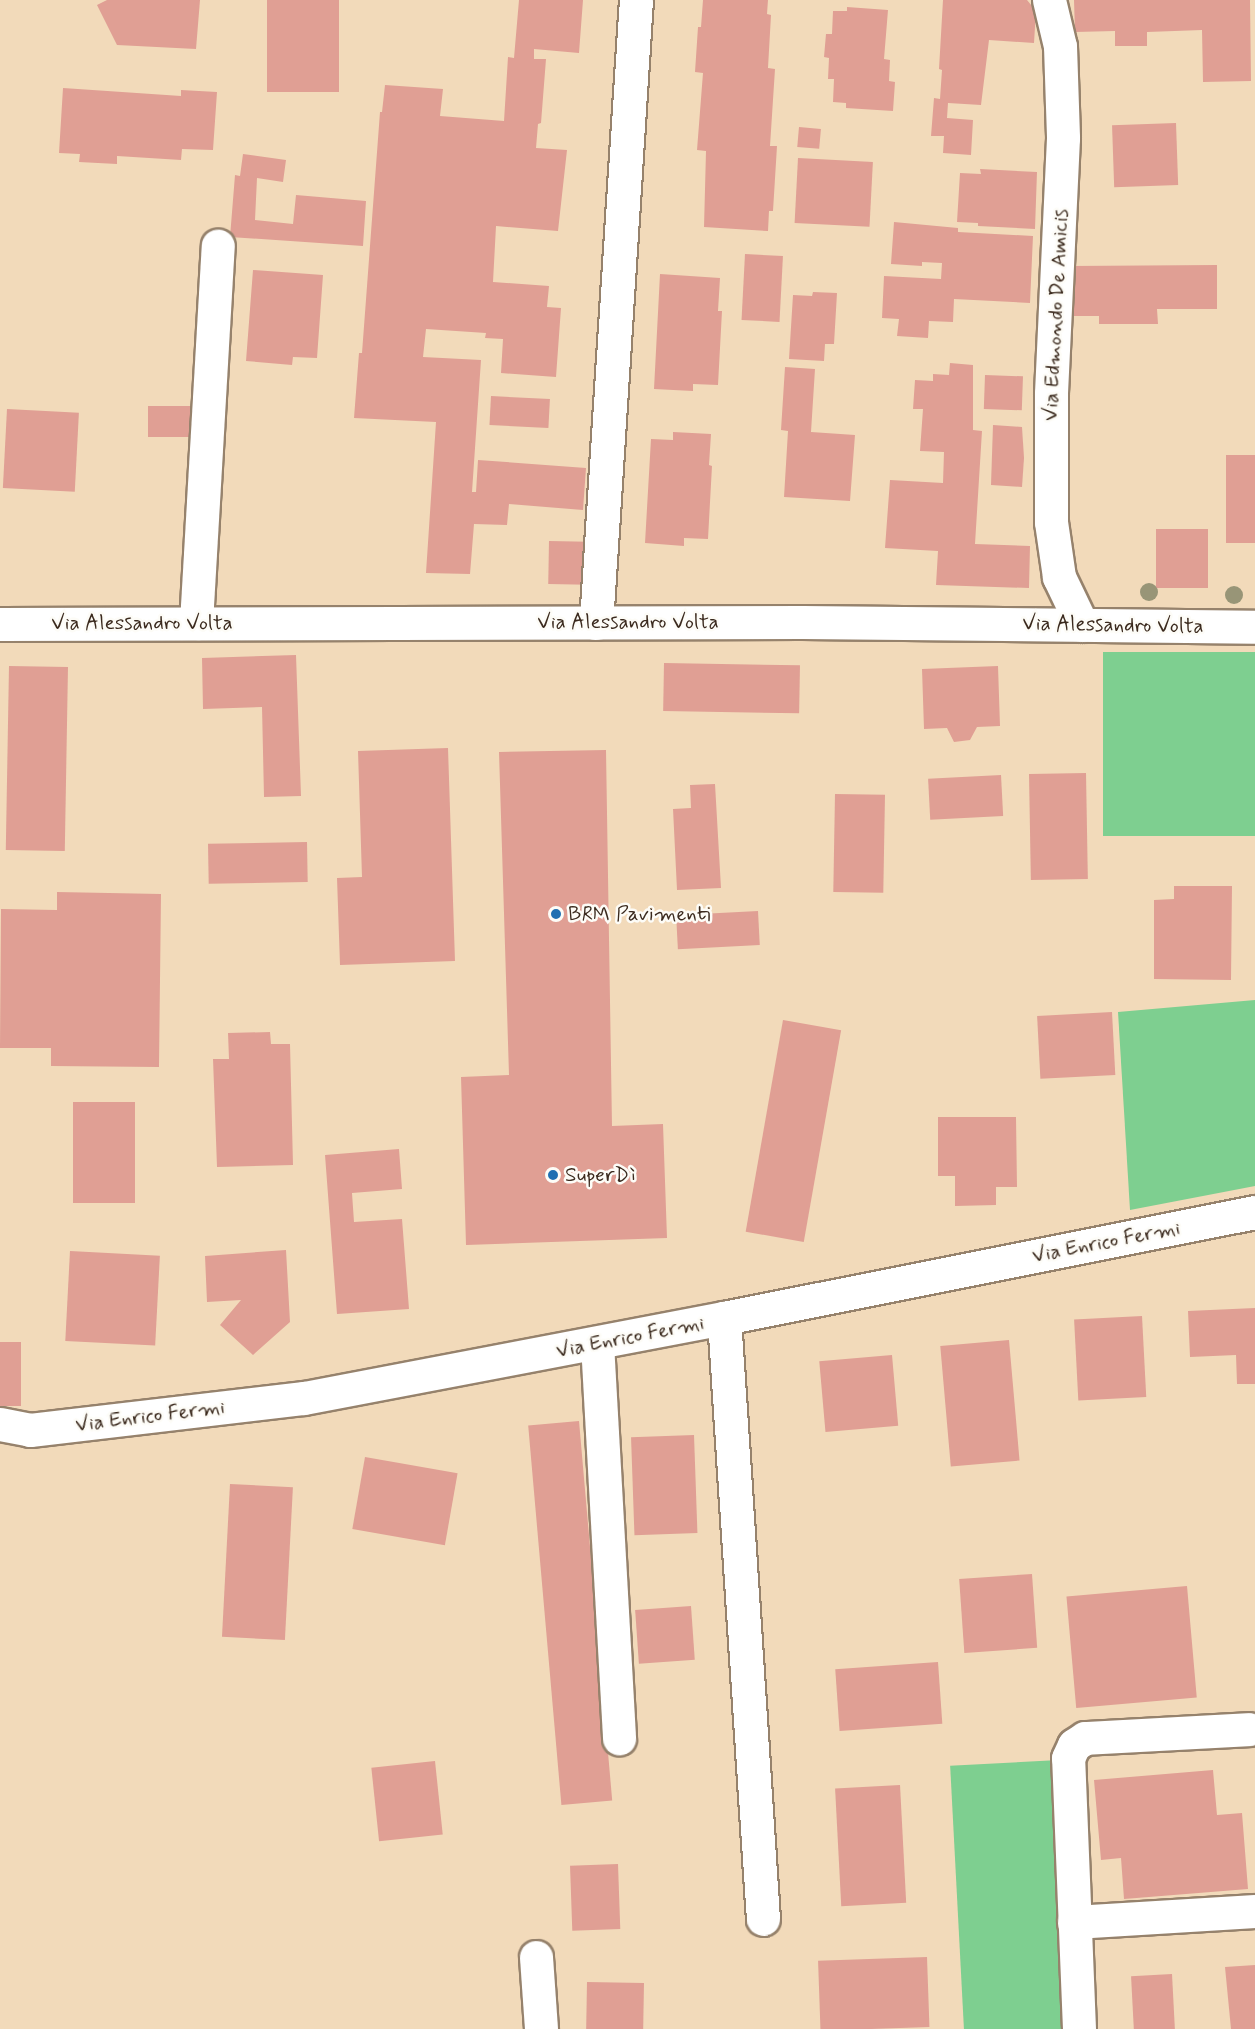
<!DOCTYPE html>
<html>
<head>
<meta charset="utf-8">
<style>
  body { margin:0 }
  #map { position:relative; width:1255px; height:2029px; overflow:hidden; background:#f2daba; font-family:Mynerve,sans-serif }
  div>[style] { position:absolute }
  .green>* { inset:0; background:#7ecf90; transform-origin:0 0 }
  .building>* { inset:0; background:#e09f94; transform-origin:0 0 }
  .roads { filter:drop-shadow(2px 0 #96826c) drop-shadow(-2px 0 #96826c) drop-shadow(0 2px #96826c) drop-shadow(0 -2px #96826c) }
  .minor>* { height:33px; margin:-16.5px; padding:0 16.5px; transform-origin:16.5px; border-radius:16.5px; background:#fff }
  .trees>* { width:18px; height:18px; margin:-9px; border-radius:50%; background:#989577 }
  .dots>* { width:16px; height:16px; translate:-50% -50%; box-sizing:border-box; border:3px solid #fdfcf7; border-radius:50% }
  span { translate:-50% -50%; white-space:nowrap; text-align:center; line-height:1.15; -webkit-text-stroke:5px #fdfcf7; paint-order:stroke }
  .street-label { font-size:21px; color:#3b2a1e }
  .poi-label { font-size:21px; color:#3b2a1e }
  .left { translate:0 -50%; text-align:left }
</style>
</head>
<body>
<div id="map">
  <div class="green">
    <i style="left:1255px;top:652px;width:184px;height:152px;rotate:90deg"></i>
    <i style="clip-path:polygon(1255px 1000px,1255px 1186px,1130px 1210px,1118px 1012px)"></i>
    <i style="left:1059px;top:1760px;width:269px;height:109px;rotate:87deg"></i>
  </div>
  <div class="building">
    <i style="clip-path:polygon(107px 0,200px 0,196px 49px,117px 45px,97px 5px)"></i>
    <i style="left:267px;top:0;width:72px;height:92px"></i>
    <i style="clip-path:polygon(519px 0,583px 0,579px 53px,534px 49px,534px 59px,546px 59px,541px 123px,538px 124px,536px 148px,567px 150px,558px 231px,496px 226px,493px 282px,549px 286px,547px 307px,561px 308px,556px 377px,501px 373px,503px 339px,485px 338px,486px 333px,426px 329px,423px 357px,481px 360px,472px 492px,476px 492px,478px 460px,586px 468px,583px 510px,509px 504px,507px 525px,474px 524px,470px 574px,426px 573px,436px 422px,354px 418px,359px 353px,362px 353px,380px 112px,382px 112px,385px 85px,443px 89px,440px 116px,504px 121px,508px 57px,514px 58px)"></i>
    <i style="clip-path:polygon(703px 0,768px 0,767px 14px,771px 15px,768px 68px,775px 69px,770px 146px,777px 146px,773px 211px,769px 211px,768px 231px,704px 227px,706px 151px,697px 150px,703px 73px,695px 72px,698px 27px,701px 27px)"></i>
    <i style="clip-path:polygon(943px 0,1027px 0,1036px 11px,1034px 43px,989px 40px,981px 105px,948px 103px,947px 118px,973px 120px,971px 155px,943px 153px,944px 136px,931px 136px,934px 98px,940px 99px,942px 70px,939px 69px)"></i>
    <i style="clip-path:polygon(1074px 0,1250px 0,1251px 81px,1203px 82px,1202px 30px,1147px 32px,1147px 46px,1115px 46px,1115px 31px,1075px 32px)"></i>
    <i style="clip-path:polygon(847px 7px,888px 10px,884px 59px,890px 60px,889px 81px,895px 82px,893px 111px,846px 108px,846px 103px,833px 102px,834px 79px,828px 79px,829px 58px,824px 57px,826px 34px,832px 34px,833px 11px,847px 11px)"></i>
    <i style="clip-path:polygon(63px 88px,181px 96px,181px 90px,217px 92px,213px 150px,182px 149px,181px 160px,117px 156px,117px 164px,79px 162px,80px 154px,59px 153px)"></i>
    <i style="left:1176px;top:123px;width:62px;height:64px;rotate:88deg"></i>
    <i style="left:799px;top:127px;width:22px;height:20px;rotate:5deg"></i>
    <i style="clip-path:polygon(243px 154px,286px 160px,283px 182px,257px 178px,255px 220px,293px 224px,296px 195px,366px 201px,363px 246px,230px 237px,235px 175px,240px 176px)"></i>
    <i style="left:798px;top:158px;width:75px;height:65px;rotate:3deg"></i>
    <i style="clip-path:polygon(980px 169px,1037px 172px,1035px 229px,978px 226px,978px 223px,957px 222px,960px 173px,981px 174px)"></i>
    <i style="clip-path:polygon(894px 222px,958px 228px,958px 232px,1033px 236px,1030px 303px,954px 299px,953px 322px,929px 321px,928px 338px,897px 336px,899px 319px,882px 318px,884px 276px,941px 279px,942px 263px,922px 262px,922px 266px,891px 264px)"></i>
    <i style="left:745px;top:254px;width:38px;height:66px;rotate:3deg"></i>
    <i style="clip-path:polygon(1217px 265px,1217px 309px,1157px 309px,1158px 324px,1099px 324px,1099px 316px,1071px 316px,1070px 266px)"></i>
    <i style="clip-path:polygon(253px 270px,323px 275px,317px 358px,293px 357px,292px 365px,246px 361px)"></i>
    <i style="clip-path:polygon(660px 274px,720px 278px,718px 311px,722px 311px,718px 385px,693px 384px,693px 391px,654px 389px)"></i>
    <i style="clip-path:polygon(813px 292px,837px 293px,834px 344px,825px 344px,824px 361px,789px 359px,793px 295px,812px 296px)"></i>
    <i style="clip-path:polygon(950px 363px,973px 365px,973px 430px,982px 431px,975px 544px,1030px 546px,1029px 588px,936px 585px,938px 551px,885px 548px,890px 480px,943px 483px,944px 452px,920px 451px,923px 409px,913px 409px,915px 380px,933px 381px,933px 374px,949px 375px)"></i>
    <i style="clip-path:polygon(785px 367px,815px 369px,811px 432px,855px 435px,850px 501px,784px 497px,788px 431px,781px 430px)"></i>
    <i style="left:985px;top:375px;width:38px;height:34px;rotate:2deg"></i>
    <i style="left:491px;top:396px;width:59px;height:29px;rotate:3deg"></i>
    <i style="left:148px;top:406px;width:50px;height:31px"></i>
    <i style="left:7px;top:409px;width:72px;height:79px;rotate:3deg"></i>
    <i style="clip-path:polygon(993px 425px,1022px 427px,1024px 458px,1022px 487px,991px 485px)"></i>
    <i style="clip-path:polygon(673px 432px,711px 434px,709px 465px,712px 466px,708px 539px,684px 538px,684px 546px,645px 543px,651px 439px,673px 440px)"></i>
    <i style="left:1226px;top:455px;width:29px;height:88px"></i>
    <i style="left:1156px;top:529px;width:52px;height:59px"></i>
    <i style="left:549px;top:541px;width:39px;height:43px;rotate:1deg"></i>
    <i style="clip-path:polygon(296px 655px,301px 796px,264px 797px,262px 707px,203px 709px,202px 658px)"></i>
    <i style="left:664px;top:663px;width:136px;height:48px;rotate:1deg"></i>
    <i style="left:9px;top:666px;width:59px;height:184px;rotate:1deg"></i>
    <i style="clip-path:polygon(998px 666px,1000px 726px,977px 727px,970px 740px,954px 742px,947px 728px,924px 729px,922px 669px)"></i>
    <i style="clip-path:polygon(448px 748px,455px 961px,340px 965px,337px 878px,362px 877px,358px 751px)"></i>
    <i style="clip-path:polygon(606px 750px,612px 1126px,663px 1124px,667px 1238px,466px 1245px,461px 1077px,509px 1075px,499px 752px)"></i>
    <i style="left:1086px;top:773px;width:106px;height:57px;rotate:89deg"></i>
    <i style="left:1001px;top:775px;width:41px;height:73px;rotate:87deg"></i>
    <i style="clip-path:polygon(715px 784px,721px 888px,677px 890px,673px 809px,691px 808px,690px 785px)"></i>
    <i style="left:835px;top:794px;width:50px;height:98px;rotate:1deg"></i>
    <i style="left:307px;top:842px;width:40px;height:99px;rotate:89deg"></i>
    <i style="clip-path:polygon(1174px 886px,1232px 886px,1231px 980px,1154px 979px,1154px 900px,1174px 899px)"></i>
    <i style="clip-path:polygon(57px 892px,161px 894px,159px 1067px,51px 1066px,51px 1048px,0 1048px,1px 909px,57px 910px)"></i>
    <i style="left:758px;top:911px;width:34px;height:82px;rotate:87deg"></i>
    <i style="left:1112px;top:1012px;width:63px;height:75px;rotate:87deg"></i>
    <i style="left:783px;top:1020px;width:59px;height:215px;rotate:10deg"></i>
    <i style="clip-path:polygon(270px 1032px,271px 1044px,290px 1044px,293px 1165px,217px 1167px,213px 1059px,229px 1059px,228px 1033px)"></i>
    <i style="left:73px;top:1102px;width:62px;height:101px"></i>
    <i style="clip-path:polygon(938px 1117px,1016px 1117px,1017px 1187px,996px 1187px,996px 1205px,955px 1206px,955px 1176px,938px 1176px)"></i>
    <i style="clip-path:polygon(399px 1149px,402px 1189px,352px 1193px,354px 1222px,402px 1219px,409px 1309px,337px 1314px,325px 1155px)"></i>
    <i style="clip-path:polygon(286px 1250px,290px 1322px,253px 1355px,220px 1325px,241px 1300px,207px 1302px,205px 1256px)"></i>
    <i style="left:70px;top:1251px;width:90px;height:90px;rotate:3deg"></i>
    <i style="clip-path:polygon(1255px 1308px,1255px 1384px,1237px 1384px,1236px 1355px,1190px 1357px,1188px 1311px)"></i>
    <i style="left:1142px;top:1316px;width:81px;height:68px;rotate:87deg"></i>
    <i style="left:1009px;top:1340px;width:121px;height:69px;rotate:85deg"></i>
    <i style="left:0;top:1342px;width:21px;height:64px"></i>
    <i style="left:892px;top:1355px;width:71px;height:73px;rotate:85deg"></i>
    <i style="left:579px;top:1421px;width:381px;height:51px;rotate:85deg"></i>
    <i style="left:694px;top:1435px;width:98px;height:63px;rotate:88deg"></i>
    <i style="left:365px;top:1457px;width:94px;height:73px;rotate:10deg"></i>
    <i style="left:230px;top:1484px;width:63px;height:153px;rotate:3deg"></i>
    <i style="left:1032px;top:1574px;width:74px;height:73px;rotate:86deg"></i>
    <i style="left:1187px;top:1586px;width:112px;height:121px;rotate:85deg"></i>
    <i style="left:691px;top:1606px;width:54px;height:56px;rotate:86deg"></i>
    <i style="left:938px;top:1662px;width:62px;height:103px;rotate:86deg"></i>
    <i style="left:435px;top:1761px;width:74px;height:64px;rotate:84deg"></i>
    <i style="clip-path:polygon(1213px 1770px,1217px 1815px,1242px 1813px,1248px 1889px,1124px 1899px,1121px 1858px,1101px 1860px,1094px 1780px)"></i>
    <i style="left:900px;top:1785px;width:118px;height:65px;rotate:87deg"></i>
    <i style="left:618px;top:1864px;width:65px;height:48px;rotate:88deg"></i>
    <i style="left:927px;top:1957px;width:70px;height:109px;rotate:88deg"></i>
    <i style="clip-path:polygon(1255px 1965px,1255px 2029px,1231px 2029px,1225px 1967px)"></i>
    <i style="left:1172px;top:1974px;width:55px;height:41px;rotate:87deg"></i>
    <i style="left:587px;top:1982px;width:57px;height:47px;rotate:1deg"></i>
  </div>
  <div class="roads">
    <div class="minor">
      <i style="left:1049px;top:0;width:47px;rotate:76.6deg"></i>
      <i style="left:1060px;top:46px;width:92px;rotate:88.1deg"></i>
      <i style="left:1063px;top:138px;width:256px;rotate:92.7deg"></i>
      <i style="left:1051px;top:394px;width:128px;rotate:90deg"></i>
      <i style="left:1051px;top:522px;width:56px;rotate:81.7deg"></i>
      <i style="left:1059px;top:577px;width:53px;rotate:64.4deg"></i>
      <i style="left:196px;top:623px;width:378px;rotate:-86.7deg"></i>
      <i style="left:596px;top:623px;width:624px;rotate:-86.33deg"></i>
      <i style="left:0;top:624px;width:802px;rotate:-0.14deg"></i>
      <i style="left:802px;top:622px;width:453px;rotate:0.6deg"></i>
      <i style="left:724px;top:1318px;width:602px;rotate:86.29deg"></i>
      <i style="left:597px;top:1343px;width:396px;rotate:86.8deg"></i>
      <i style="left:0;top:1424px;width:31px;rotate:11deg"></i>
      <i style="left:30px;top:1430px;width:276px;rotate:-6.7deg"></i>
      <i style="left:304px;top:1398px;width:428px;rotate:-10.8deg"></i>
      <i style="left:724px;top:1318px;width:541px;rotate:-11.29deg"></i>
      <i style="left:1074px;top:1922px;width:181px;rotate:-3.5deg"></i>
      <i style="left:536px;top:1957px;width:72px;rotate:86deg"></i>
      <i style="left:1079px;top:2029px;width:271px;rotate:-92.3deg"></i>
      <i style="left:1068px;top:1758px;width:14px;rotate:-65deg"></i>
      <i style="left:1074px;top:1745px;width:13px;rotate:-32deg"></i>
      <i style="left:1085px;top:1738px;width:164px;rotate:-3.1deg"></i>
    </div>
  </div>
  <div class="trees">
    <i style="left:1149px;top:592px"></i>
    <i style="left:1234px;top:595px"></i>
  </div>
  <div class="dots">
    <i style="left:556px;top:914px;background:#1f6fb2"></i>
    <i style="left:553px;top:1175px;background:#1f6fb2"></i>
  </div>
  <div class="street-label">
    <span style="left:1056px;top:315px;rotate:-87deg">Via Edmondo De Amicis</span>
    <span style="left:628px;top:622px">Via Alessandro Volta</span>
    <span style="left:142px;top:623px">Via Alessandro Volta</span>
    <span style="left:1113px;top:625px;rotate:1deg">Via Alessandro Volta</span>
    <span style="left:1106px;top:1242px;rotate:-11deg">Via Enrico Fermi</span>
    <span style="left:630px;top:1337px;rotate:-11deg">Via Enrico Fermi</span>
    <span style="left:150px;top:1416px;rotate:-7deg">Via Enrico Fermi</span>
  </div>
  <div class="poi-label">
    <span class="left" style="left:568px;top:914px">BRM Pavimenti</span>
    <span class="left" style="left:565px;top:1175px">SuperDì</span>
  </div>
</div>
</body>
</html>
